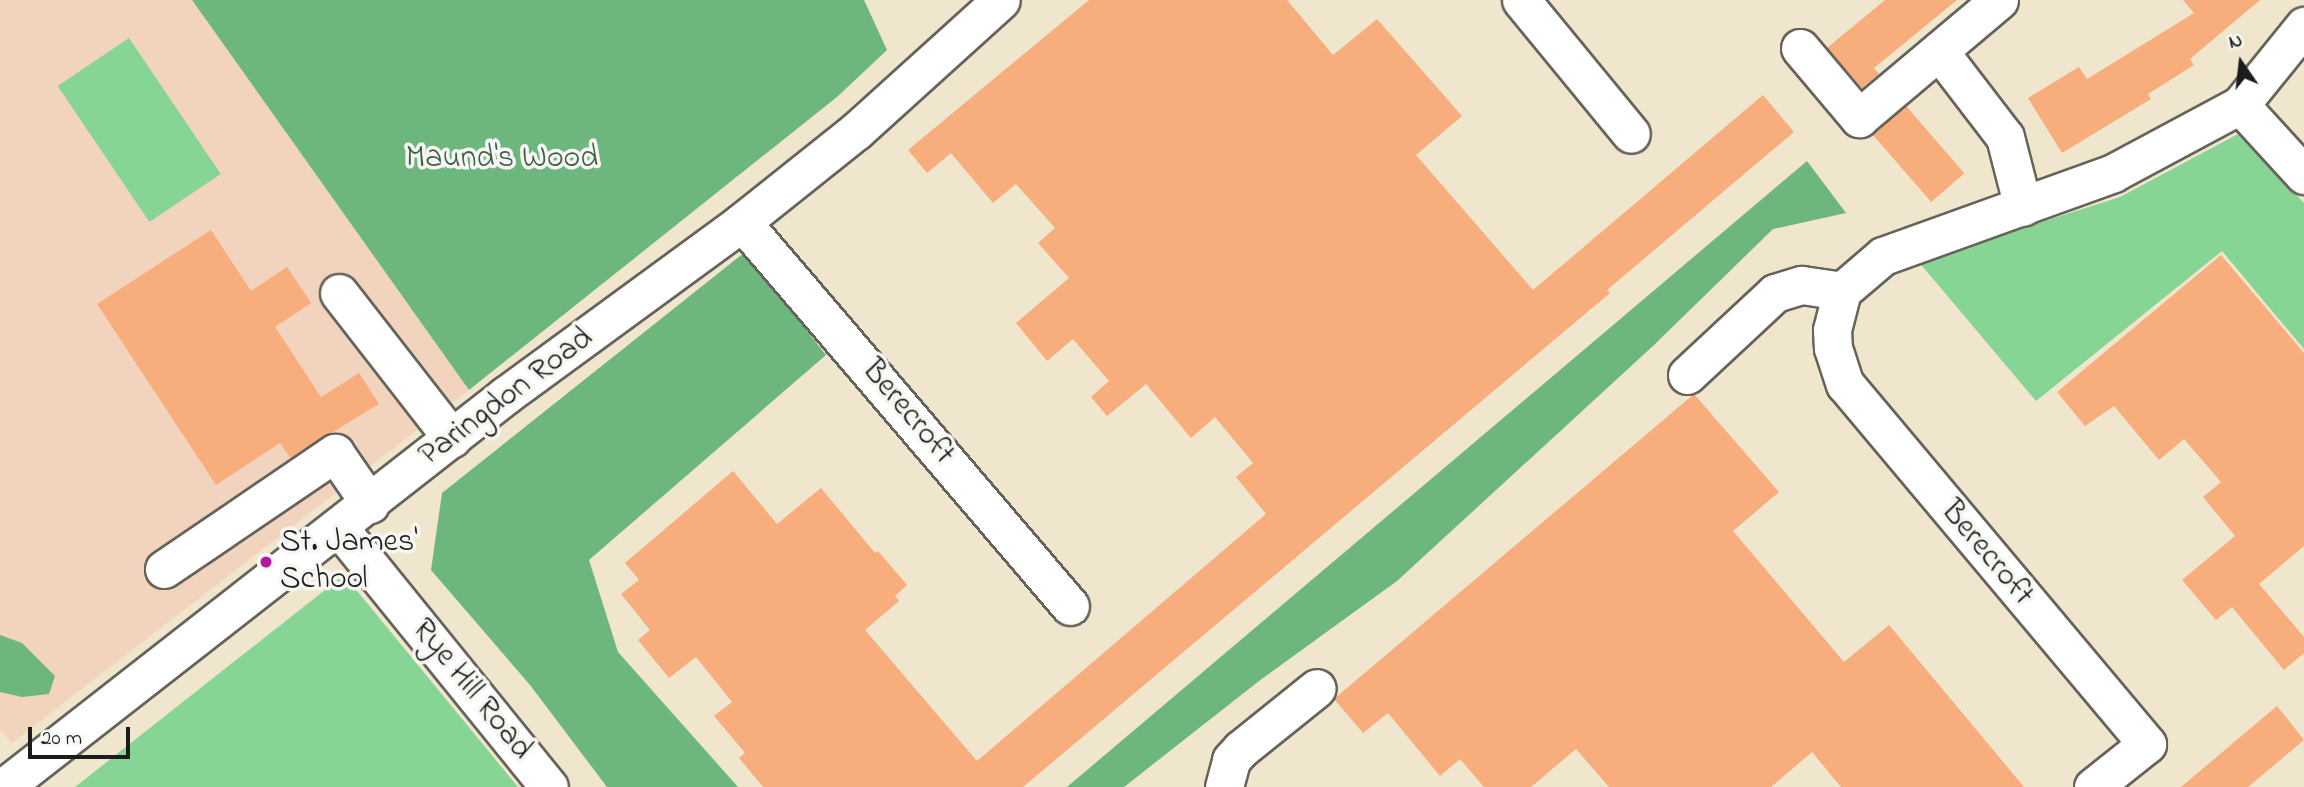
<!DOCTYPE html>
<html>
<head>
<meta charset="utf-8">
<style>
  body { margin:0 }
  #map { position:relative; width:2304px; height:787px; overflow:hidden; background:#f0e6ce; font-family:"Indie Flower",sans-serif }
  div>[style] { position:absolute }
  .built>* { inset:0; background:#f2d4be }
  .green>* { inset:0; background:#87d594; transform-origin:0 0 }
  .forest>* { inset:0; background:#6db67e }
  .building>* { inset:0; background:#f7ad7c; transform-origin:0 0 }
  .roads { filter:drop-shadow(2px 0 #66635a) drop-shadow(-2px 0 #66635a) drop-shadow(0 2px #66635a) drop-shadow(0 -2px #66635a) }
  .minor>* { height:37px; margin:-18.5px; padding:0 18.5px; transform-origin:18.5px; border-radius:18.5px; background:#fff }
  .dots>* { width:19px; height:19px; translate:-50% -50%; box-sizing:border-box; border:4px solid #f6f6f2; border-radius:50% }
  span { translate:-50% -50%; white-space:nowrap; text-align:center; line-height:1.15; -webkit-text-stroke:7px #f6f6f2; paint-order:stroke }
  .park-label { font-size:32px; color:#415d46 }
  .street-label { font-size:32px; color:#1c1c1c }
  .poi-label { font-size:32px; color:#1c1c1c }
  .left { translate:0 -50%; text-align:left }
  .north { position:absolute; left:2206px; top:28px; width:70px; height:70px; -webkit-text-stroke:5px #f6f6f2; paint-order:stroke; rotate:346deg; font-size:19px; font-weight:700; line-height:28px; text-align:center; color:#1c1c1c }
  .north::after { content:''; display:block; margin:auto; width:24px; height:32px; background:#1c1c1c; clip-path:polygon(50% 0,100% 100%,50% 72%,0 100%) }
  .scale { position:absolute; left:28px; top:727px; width:102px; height:32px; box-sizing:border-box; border:4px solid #1c1c1c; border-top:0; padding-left:9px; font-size:21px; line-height:24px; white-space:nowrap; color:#1c1c1c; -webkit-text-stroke:5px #f6f6f2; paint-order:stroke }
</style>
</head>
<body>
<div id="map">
  <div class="built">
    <i style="clip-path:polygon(0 0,192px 0,469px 390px,12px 743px,0 729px)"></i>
  </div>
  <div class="green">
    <i style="left:129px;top:38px;width:164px;height:86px;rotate:56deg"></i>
    <i style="clip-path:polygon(2238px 134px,2304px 203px,2304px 349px,2222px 251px,2036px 401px,1918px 261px,2120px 197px)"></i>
    <i style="clip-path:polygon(344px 575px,518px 787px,75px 787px)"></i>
  </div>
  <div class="forest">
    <i style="clip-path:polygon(192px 0,864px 0,887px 50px,837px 97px,469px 390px)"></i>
    <i style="clip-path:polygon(1807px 161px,1846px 213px,1773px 229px,1654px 345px,1397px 581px,1259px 681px,1124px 787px,1067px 787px)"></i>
    <i style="clip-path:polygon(745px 252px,826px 355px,589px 560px,618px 652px,738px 787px,607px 787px,530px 685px,431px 570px,442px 493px)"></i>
    <i style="clip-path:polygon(0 635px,22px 643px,55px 676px,49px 694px,22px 697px,0 692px)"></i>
  </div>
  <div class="building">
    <i style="clip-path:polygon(1089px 0,1287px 0,1333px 55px,1377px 19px,1462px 116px,1416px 155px,1533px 290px,1763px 95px,1794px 132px,1607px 290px,1610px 293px,1023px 787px,763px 787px,739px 758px,745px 753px,714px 716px,732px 702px,696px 657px,669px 678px,638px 640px,650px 630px,621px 594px,639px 580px,625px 563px,733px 471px,777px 524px,821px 488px,875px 553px,878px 551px,907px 585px,895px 596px,899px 601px,865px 630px,977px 761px,1266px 514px,1236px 477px,1253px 463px,1215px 417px,1191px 438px,1146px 384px,1107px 416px,1091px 397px,1109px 381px,1073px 339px,1047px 361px,1016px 323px,1069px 278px,1038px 243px,1055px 228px,1016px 184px,993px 203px,951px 153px,927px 173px,908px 150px)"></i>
    <i style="clip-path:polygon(1885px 0,1957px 0,1874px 68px,1879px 74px,1862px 88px,1827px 48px)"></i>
    <i style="clip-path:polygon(2183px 0,2260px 0,2190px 59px,2194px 65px,2148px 94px,2151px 99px,2062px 153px,2028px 98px,2079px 67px,2087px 79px,2194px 13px)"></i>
    <i style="left:1906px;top:106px;width:89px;height:44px;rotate:49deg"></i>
    <i style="clip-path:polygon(211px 230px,251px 291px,287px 267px,311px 303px,275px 327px,321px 397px,359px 373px,379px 404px,290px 458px,280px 443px,216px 485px,97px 304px)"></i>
    <i style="clip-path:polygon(2221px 255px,2304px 353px,2304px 546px,2259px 584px,2304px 637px,2304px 653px,2284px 670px,2232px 607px,2216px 620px,2182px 580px,2235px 536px,2203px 497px,2221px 482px,2184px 439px,2159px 460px,2114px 406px,2085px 426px,2057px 392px)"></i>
    <i style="clip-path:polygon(1694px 394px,1779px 492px,1733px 531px,1844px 662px,1889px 625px,2024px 787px,1841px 787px,1812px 752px,1771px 787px,1609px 787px,1576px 749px,1531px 787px,1484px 787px,1460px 759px,1440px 776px,1388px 713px,1363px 733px,1334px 699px)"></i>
    <i style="clip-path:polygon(2277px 706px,2304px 740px,2248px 787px,2181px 787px)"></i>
  </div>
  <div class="roads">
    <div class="minor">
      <i style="left:1521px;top:0;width:173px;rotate:50.6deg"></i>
      <i style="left:1800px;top:48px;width:92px;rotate:49.9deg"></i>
      <i style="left:1859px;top:118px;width:183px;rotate:-40.1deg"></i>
      <i style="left:1939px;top:51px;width:108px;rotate:52.5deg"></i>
      <i style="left:2005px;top:137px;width:72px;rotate:75.6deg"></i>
      <i style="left:2240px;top:105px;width:95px;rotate:47.6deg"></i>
      <i style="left:742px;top:222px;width:505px;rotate:49.5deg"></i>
      <i style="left:1842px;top:291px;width:40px;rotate:104.4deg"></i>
      <i style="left:1832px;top:330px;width:18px;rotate:87deg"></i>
      <i style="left:1833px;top:348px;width:38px;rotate:72deg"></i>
      <i style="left:1845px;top:384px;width:470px;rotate:50deg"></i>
      <i style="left:2147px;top:744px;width:69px;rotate:141.5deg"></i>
      <i style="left:339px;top:293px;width:184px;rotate:52.1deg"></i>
      <i style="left:1687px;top:375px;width:120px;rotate:-43deg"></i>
      <i style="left:1775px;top:293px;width:28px;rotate:-17deg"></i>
      <i style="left:1802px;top:285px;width:40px;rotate:8.5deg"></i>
      <i style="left:1842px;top:291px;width:54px;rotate:-40.5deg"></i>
      <i style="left:1883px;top:256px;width:245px;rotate:-19.8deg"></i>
      <i style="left:2113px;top:173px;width:144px;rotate:-28.2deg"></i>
      <i style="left:2240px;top:105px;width:102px;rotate:-51deg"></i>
      <i style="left:340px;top:529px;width:332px;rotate:51deg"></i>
      <i style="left:164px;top:569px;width:207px;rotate:-34.2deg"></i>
      <i style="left:335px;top:453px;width:62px;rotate:55.5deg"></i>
      <i style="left:4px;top:787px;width:637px;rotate:-37.99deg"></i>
      <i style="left:506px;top:395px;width:293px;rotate:-36.2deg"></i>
      <i style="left:742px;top:222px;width:146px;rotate:-38.6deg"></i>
      <i style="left:856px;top:131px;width:195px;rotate:-42.1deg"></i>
      <i style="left:1224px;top:787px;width:28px;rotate:-75deg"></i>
      <i style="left:1231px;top:760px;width:15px;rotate:-48deg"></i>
      <i style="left:1241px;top:749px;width:97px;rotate:-38.8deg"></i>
    </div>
  </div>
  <div class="dots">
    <i style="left:266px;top:562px;background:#b5179e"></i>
  </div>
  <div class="park-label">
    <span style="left:502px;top:159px">Maund's Wood</span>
  </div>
  <div class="street-label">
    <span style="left:507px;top:398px;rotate:-37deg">Paringdon Road</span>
    <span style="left:907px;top:413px;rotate:50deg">Berecroft</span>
    <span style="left:1986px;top:554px;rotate:50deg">Berecroft</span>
    <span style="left:471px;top:690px;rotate:51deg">Rye Hill Road</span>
  </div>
  <div class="poi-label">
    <span class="left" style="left:280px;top:562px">St. James'<br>School</span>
  </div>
  <div class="north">N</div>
  <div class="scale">20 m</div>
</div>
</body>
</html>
